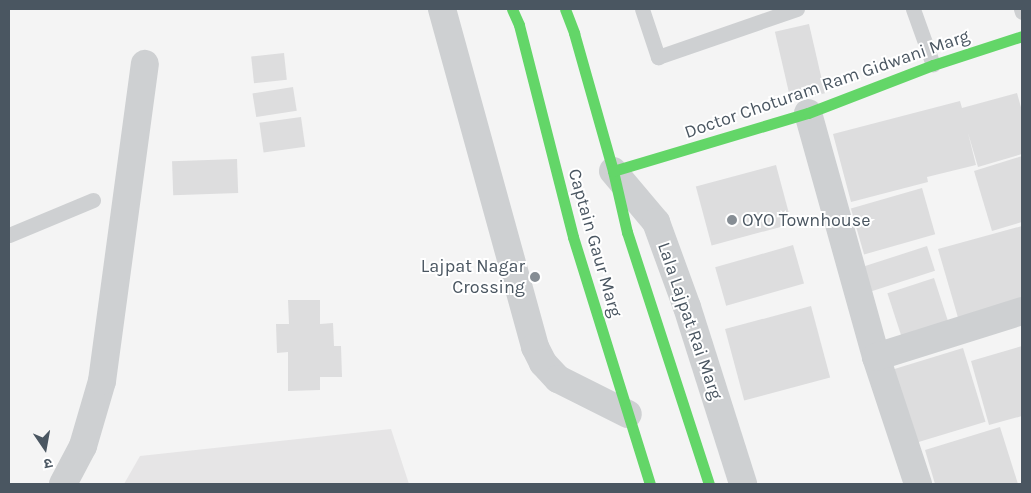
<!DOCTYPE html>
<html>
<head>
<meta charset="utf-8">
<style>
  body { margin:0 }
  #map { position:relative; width:1031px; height:493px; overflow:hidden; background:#f4f4f4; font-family:Karla,"Noto Sans Devanagari",sans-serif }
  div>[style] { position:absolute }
  .education>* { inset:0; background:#e6e5e6 }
  .building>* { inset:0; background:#ddddde; transform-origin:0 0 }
  .lane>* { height:15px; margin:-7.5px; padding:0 7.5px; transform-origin:7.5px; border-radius:7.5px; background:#ced0d2 }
  .street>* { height:28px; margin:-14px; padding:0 14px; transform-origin:14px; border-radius:14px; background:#ced0d2 }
  .fast>* { height:11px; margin:-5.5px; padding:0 5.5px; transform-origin:5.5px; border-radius:5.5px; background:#63d668 }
  .dots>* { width:14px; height:14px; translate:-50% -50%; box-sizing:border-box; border:2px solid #fff; border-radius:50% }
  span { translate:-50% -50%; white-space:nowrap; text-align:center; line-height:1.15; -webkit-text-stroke:4px #fff; paint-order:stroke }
  .street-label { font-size:18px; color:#4a5661 }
  .poi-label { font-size:18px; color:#4a5661 }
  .left { translate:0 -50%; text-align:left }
  .right { translate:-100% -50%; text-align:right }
  .frame { position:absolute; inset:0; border:10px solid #4a5661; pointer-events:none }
  .north { position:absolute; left:20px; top:423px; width:50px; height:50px; -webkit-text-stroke:4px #fff; paint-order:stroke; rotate:168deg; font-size:14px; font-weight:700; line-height:20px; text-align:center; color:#4a5661 }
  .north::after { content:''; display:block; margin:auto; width:18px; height:22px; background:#4a5661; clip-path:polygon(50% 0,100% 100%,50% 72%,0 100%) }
</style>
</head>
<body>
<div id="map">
  <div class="education">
    <i style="clip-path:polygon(391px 429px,409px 484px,124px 484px,140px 456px)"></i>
  </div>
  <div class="building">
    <i style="left:809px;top:24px;width:71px;height:35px;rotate:77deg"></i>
    <i style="left:284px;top:53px;width:27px;height:33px;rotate:84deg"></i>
    <i style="left:293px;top:87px;width:24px;height:41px;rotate:81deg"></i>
    <i style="clip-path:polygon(1017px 93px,1022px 111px,1022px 154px,978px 167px,968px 133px,976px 165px,927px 177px,928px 182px,851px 202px,833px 134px,960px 101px,962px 108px)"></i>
    <i style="left:301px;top:117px;width:30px;height:42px;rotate:82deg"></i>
    <i style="clip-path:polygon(1022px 156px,1022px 222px,992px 231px,974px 171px)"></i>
    <i style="left:237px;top:159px;width:34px;height:65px;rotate:88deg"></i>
    <i style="left:776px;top:165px;width:61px;height:83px;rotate:75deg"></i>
    <i style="left:922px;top:188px;width:48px;height:74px;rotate:74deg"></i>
    <i style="clip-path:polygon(1022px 226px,1022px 303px,959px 321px,938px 249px)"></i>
    <i style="left:793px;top:245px;width:40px;height:81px;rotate:74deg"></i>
    <i style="left:927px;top:246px;width:26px;height:74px;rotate:72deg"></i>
    <i style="left:934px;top:278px;width:47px;height:49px;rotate:72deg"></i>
    <i style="clip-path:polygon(288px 300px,320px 300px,320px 324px,333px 323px,334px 346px,341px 346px,342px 377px,320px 377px,320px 390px,288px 391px,288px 352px,277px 353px,276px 324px,289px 324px)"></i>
    <i style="left:811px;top:306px;width:74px;height:89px;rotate:75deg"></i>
    <i style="clip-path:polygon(1022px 346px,1022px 416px,989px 425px,971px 361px)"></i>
    <i style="left:963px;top:348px;width:77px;height:76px;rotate:73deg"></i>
    <i style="clip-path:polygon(1000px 427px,1018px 484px,935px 484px,925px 450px)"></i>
  </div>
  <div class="lane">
    <i style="left:642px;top:9px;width:51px;rotate:71.6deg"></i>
    <i style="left:658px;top:57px;width:147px;rotate:-19.1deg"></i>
    <i style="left:913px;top:9px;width:59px;rotate:70.3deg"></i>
    <i style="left:1021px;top:9px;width:3px;rotate:72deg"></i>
    <i style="left:9px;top:235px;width:91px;rotate:-22.6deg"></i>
  </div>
  <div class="street">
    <i style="left:442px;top:9px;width:351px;rotate:74.6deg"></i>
    <i style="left:535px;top:347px;width:18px;rotate:63deg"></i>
    <i style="left:543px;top:363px;width:22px;rotate:47deg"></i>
    <i style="left:558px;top:379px;width:78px;rotate:26.6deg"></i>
    <i style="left:808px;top:113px;width:253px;rotate:74.4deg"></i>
    <i style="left:876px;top:357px;width:134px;rotate:71.7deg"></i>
    <i style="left:613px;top:171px;width:67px;rotate:49.9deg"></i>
    <i style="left:656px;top:222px;width:90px;rotate:70deg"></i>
    <i style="left:687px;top:307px;width:186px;rotate:72.4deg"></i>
    <i style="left:876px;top:357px;width:153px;rotate:-17.5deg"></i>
    <i style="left:63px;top:484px;width:43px;rotate:-62.2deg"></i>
    <i style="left:83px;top:446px;width:68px;rotate:-73.7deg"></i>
    <i style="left:102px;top:381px;width:320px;rotate:-82.3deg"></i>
  </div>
  <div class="fast">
    <i style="left:512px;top:9px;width:17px;rotate:66deg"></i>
    <i style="left:519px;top:25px;width:219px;rotate:75.7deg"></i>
    <i style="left:573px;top:237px;width:259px;rotate:72.7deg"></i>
    <i style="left:565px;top:9px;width:26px;rotate:69deg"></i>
    <i style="left:574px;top:33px;width:143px;rotate:74.2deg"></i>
    <i style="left:613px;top:171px;width:63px;rotate:77.1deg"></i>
    <i style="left:627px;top:232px;width:265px;rotate:72deg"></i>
    <i style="left:613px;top:171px;width:203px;rotate:-16.6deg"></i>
    <i style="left:808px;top:113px;width:134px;rotate:-21deg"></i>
    <i style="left:933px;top:65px;width:94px;rotate:-18deg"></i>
  </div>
  <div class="dots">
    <i style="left:732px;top:220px;background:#868d94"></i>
    <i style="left:535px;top:277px;background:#868d94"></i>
  </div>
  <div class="street-label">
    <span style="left:827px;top:84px;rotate:-19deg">Doctor Choturam Ram Gidwani Marg</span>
    <span style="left:595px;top:243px;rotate:74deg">Captain Gaur Marg</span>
    <span style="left:690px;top:321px;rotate:71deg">Lala Lajpat Rai Marg</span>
  </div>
  <div class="poi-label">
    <span class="left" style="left:742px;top:220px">OYO Townhouse</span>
    <span class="right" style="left:525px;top:277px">Lajpat Nagar<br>Crossing</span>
  </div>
  <div class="frame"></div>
  <div class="north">उ</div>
</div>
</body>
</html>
